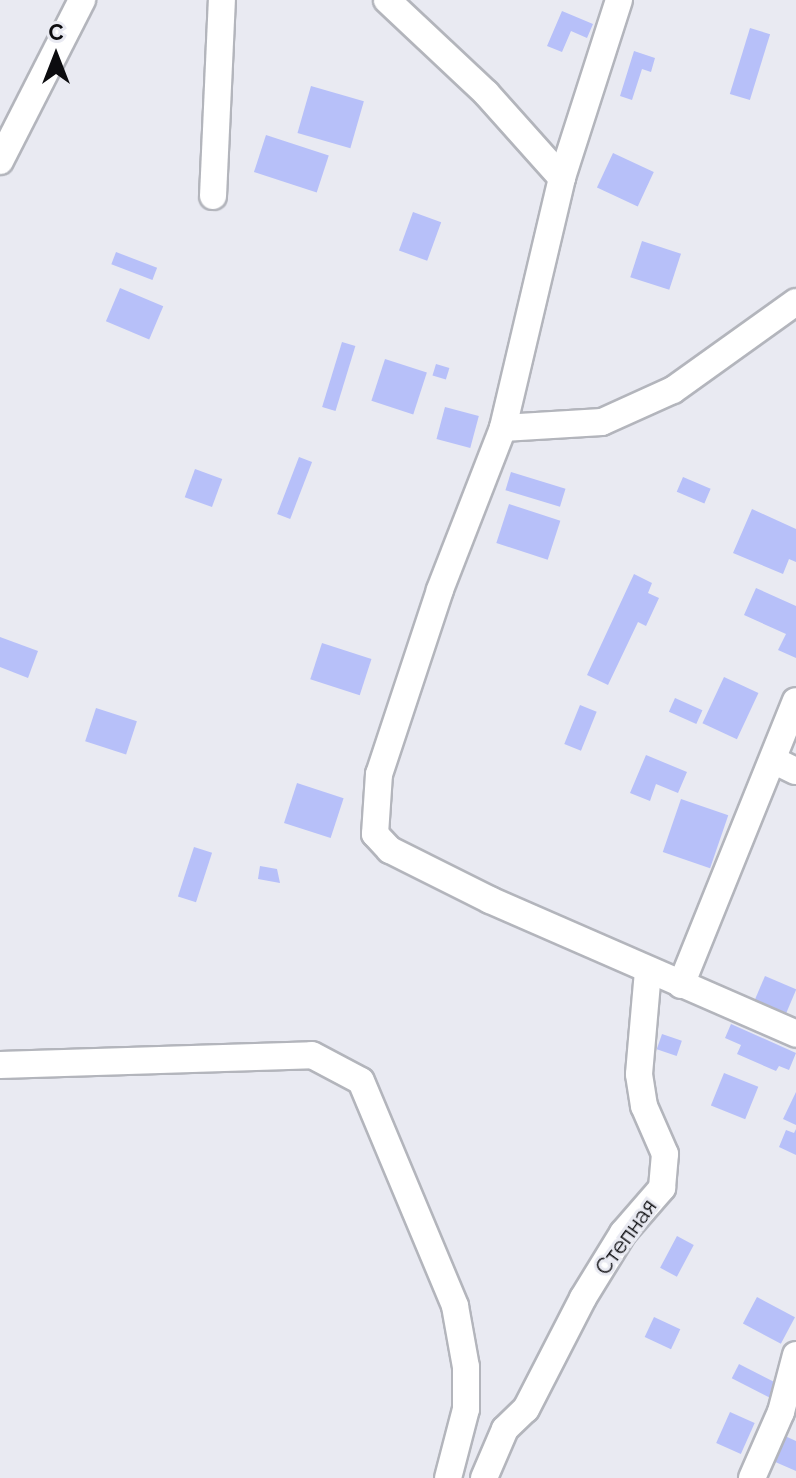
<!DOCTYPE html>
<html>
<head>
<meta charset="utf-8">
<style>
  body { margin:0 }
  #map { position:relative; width:796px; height:1478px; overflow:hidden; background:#e9eaf2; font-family:Raleway,sans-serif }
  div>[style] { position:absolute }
  .building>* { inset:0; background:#b7c0f9; transform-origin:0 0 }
  .roads { filter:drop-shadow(2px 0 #b3b5bc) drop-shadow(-2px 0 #b3b5bc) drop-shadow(0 2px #b3b5bc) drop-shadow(0 -2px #b3b5bc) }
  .minor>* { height:26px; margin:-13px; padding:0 13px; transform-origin:13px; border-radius:13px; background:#fff }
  span { translate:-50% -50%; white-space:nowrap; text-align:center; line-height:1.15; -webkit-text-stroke:6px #e9eaf2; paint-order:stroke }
  .street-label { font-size:22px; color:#0c0c0f }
  .north { position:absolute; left:16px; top:16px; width:80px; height:80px; -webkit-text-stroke:6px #e9eaf2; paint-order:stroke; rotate:0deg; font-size:22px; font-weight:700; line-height:32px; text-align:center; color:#0c0c0f }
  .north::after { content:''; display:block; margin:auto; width:28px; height:36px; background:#0c0c0f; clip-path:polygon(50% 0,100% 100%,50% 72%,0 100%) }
</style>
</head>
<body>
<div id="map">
  <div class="building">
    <i style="clip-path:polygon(562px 11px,593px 24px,587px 38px,571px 31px,562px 52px,547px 46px)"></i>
    <i style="left:750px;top:28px;width:21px;height:69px;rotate:17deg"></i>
    <i style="clip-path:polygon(634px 51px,655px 58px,651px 72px,642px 69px,632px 100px,620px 96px)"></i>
    <i style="left:311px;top:86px;width:55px;height:49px;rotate:16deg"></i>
    <i style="left:266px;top:135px;width:66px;height:39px;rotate:18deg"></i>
    <i style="left:613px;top:153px;width:45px;height:38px;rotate:25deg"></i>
    <i style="left:413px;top:212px;width:30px;height:41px;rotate:20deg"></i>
    <i style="left:642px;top:241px;width:41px;height:38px;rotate:18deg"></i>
    <i style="left:116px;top:252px;width:44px;height:13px;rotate:21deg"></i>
    <i style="left:120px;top:288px;width:47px;height:36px;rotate:23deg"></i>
    <i style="left:342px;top:342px;width:14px;height:68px;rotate:17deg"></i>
    <i style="left:385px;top:359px;width:44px;height:44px;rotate:18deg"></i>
    <i style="left:436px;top:364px;width:14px;height:12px;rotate:17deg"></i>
    <i style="left:445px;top:407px;width:35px;height:33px;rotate:15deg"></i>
    <i style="left:299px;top:457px;width:14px;height:61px;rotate:21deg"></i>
    <i style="left:195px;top:469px;width:29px;height:30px;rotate:20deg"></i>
    <i style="left:511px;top:472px;width:57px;height:19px;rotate:17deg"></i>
    <i style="left:683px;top:477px;width:30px;height:16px;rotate:23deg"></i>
    <i style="left:509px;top:504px;width:54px;height:41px;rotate:18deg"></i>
    <i style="clip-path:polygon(752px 509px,796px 529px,796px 562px,789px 559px,783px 574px,733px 553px)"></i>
    <i style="clip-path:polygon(634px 574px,652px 583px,648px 593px,659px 598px,646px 626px,638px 622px,608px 685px,587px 675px)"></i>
    <i style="clip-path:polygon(756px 588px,796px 606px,796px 658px,778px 650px,786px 634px,744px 615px)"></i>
    <i style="clip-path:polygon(0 637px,38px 651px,28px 678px,0 667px)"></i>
    <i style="left:322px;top:643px;width:52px;height:38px;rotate:18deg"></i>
    <i style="left:724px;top:677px;width:38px;height:51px;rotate:25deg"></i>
    <i style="left:675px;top:698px;width:30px;height:15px;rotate:24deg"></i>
    <i style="left:580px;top:705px;width:18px;height:42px;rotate:22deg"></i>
    <i style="left:96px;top:708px;width:43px;height:35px;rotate:18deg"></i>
    <i style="clip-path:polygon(646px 755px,687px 772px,678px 793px,656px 784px,650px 801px,630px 793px)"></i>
    <i style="left:297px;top:783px;width:49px;height:42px;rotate:18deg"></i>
    <i style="left:681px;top:799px;width:50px;height:56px;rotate:19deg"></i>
    <i style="left:194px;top:847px;width:19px;height:52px;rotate:18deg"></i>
    <i style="clip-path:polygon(260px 866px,277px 869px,280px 883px,258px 879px)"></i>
    <i style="left:765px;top:976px;width:34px;height:30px;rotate:23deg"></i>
    <i style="clip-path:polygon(731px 1024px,796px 1053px,789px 1070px,779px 1066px,776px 1071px,737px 1054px,741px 1045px,725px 1038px)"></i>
    <i style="left:662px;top:1034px;width:21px;height:16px;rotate:19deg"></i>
    <i style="left:724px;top:1073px;width:37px;height:35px;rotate:22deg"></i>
    <i style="clip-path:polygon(796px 1092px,796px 1125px,783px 1119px)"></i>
    <i style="clip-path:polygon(796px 1129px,796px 1155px,779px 1147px,786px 1130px,794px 1133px)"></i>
    <i style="left:677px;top:1236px;width:19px;height:36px;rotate:28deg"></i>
    <i style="left:757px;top:1297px;width:43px;height:30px;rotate:28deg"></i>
    <i style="left:654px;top:1317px;width:29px;height:22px;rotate:25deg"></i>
    <i style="left:739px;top:1364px;width:44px;height:16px;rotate:27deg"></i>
    <i style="left:730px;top:1412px;width:27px;height:34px;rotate:24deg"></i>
    <i style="clip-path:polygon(785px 1436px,796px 1441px,796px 1471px,773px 1461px)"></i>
  </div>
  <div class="roads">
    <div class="minor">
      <i style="left:387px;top:0;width:136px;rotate:43.2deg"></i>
      <i style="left:486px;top:93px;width:114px;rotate:48.2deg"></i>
      <i style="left:619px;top:0;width:187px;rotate:107.8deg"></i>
      <i style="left:562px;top:178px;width:257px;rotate:103.3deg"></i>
      <i style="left:503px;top:428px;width:174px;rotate:111.3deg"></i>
      <i style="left:440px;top:590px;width:194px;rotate:108.3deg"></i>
      <i style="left:379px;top:774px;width:60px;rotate:93.8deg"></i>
      <i style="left:375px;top:834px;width:22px;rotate:47deg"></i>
      <i style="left:390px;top:850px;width:112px;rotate:26.6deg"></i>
      <i style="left:490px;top:900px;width:334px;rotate:23.6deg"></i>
      <i style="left:0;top:161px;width:181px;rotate:-63deg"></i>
      <i style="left:213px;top:196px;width:196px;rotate:-87.4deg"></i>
      <i style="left:503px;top:428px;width:99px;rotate:-3.5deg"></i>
      <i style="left:602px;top:422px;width:78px;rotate:-24.3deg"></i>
      <i style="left:673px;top:390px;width:151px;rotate:-35.6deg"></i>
      <i style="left:773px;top:760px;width:25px;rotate:26deg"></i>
      <i style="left:681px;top:985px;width:306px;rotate:-68deg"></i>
      <i style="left:0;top:1065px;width:312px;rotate:-1.8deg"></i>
      <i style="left:312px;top:1055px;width:55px;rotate:28deg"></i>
      <i style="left:361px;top:1081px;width:244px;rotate:67.3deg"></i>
      <i style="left:455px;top:1306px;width:62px;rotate:79.8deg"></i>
      <i style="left:466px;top:1367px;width:42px;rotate:90deg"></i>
      <i style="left:466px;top:1409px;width:71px;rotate:104.6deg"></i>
      <i style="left:484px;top:1478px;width:53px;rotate:-66.8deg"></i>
      <i style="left:505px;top:1429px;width:29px;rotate:-44deg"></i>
      <i style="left:526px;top:1409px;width:125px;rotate:-62.8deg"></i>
      <i style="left:583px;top:1298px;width:76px;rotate:-58.4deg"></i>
      <i style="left:623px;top:1233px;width:60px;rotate:-49.1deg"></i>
      <i style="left:662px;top:1188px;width:34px;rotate:-85deg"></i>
      <i style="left:665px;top:1154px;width:52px;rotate:-113.6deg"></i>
      <i style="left:644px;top:1106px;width:32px;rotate:-99deg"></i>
      <i style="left:639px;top:1074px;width:102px;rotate:-85deg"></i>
      <i style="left:752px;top:1478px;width:72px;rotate:-66.3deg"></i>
      <i style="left:781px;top:1412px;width:59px;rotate:-75.3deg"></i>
    </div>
  </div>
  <div class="street-label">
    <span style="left:626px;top:1237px;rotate:-54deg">Степная</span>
  </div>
  <div class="north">С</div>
</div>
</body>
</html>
